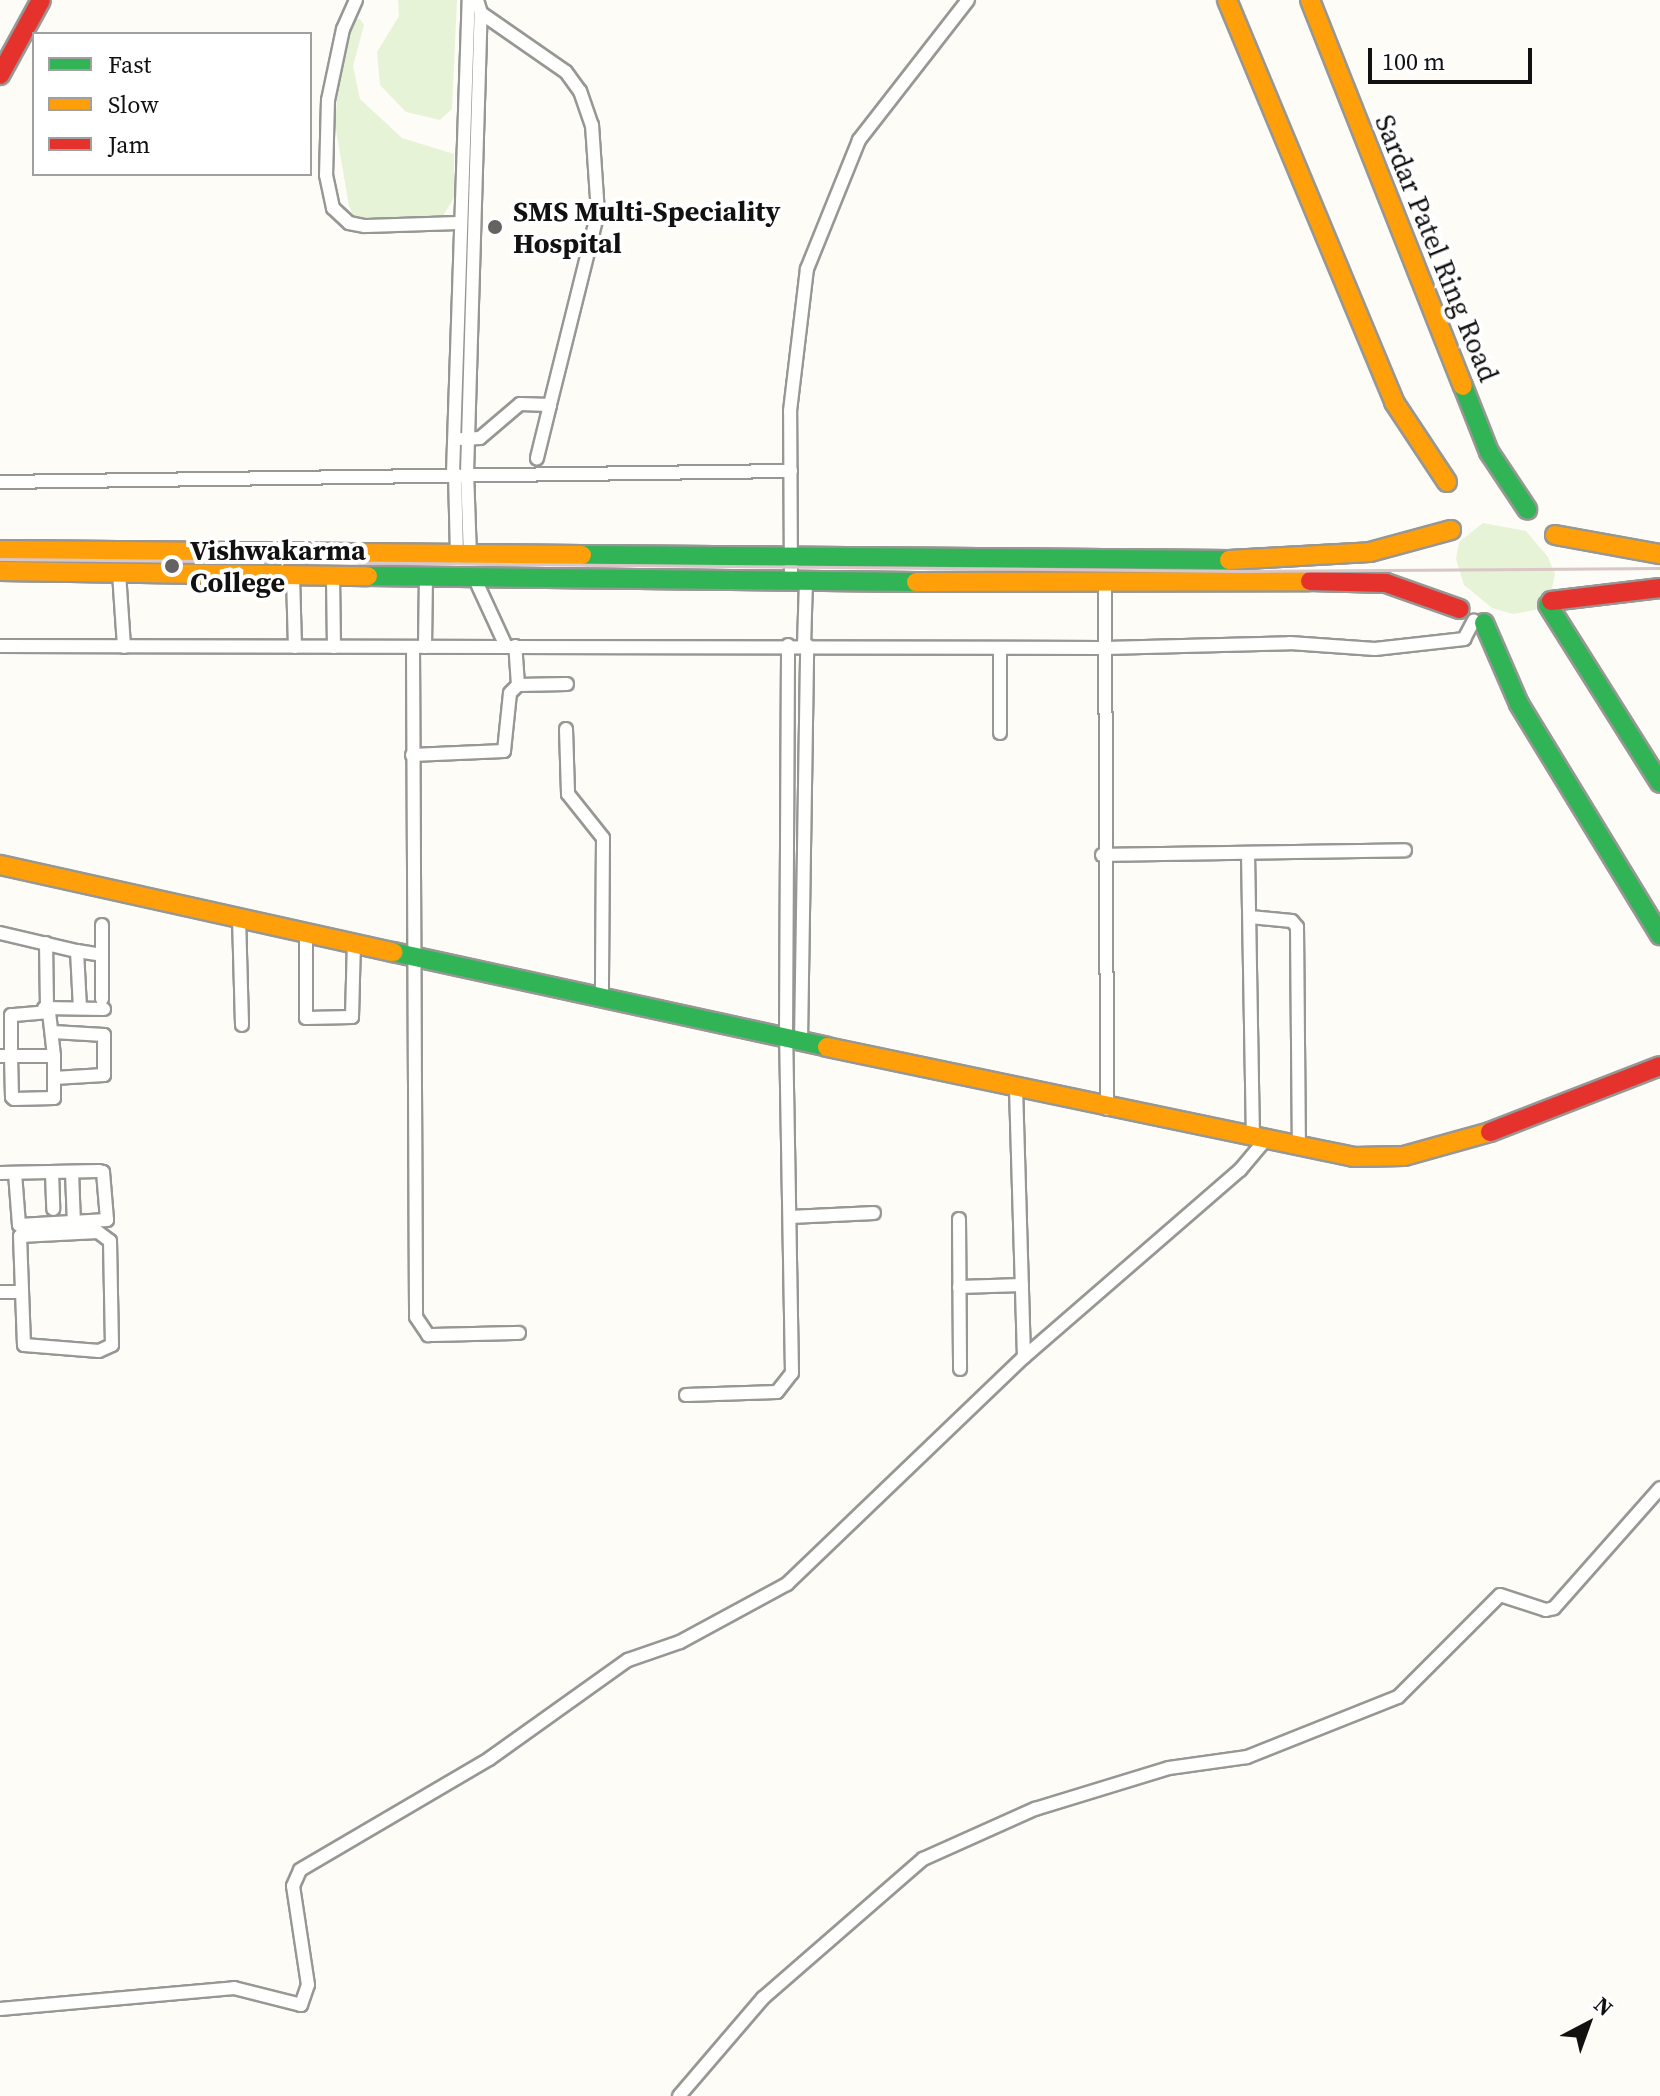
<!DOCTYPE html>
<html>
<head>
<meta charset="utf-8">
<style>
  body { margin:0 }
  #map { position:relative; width:1660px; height:2096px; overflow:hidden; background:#fdfcf7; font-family:"Source Serif 4",serif }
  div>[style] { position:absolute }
  .green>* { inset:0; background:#e7f3d7 }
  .roads { filter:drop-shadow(2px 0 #979795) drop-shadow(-2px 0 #979795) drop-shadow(0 2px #979795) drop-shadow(0 -2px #979795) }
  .street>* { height:12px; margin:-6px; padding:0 6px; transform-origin:6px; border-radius:6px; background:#fffffe }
  .fast>* { height:18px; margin:-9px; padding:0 9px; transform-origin:9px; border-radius:9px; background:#30b455 }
  .slow>* { height:18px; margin:-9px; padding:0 9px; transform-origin:9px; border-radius:9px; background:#ff9f0a }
  .jam>* { height:18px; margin:-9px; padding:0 9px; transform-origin:9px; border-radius:9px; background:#e5322d }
  .rail>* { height:3px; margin:-1.5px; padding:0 1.5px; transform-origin:1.5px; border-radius:1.5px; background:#d9c6c7 }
  .dots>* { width:22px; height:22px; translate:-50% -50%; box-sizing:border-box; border:4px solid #fff; border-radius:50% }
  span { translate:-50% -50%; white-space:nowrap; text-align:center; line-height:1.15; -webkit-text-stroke:8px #fff; paint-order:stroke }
  .poi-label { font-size:28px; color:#111; font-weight:700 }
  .left { translate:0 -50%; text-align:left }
  .street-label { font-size:28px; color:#111 }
  .legend { position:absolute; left:32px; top:32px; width:280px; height:144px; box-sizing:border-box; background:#fff; border:2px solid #a0a0a0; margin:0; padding:10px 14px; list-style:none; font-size:24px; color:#111 }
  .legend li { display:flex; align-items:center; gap:16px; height:40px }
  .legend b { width:40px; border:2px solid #a0a0a0 }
  .north { position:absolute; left:1548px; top:1984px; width:80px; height:80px; -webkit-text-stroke:6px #fff; paint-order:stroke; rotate:41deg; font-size:22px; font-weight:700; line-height:32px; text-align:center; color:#111 }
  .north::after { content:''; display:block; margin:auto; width:28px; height:36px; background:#111; clip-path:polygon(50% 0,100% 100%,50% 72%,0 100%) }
  .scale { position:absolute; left:1368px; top:48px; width:164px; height:36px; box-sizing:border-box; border:4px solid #111; border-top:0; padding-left:10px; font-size:24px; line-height:28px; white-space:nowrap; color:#111; -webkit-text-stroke:6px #fff; paint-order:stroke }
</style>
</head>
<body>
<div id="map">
  <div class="green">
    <i style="clip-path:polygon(398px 0,457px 0,452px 109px,440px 120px,406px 112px,380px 85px,377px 52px,399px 16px)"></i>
    <i style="clip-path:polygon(360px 19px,364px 25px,353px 66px,360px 99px,402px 138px,454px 154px,454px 198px,441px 219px,355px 220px,349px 206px,335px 124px,339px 75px,353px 20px)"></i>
    <i style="clip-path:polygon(1483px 523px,1526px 531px,1548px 557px,1555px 574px,1552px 588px,1535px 610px,1513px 614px,1492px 608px,1464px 585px,1456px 559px,1459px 542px)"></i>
  </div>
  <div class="roads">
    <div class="street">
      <i style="left:356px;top:0;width:32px;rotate:114deg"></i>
      <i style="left:343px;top:29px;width:73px;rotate:101.9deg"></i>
      <i style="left:328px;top:100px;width:75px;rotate:91.5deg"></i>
      <i style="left:326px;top:175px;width:34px;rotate:78deg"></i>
      <i style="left:333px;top:208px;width:22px;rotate:43deg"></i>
      <i style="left:349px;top:223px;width:16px;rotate:11deg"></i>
      <i style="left:365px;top:226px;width:95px;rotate:-1.8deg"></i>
      <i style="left:481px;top:13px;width:103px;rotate:34.8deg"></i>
      <i style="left:566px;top:72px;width:24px;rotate:54deg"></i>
      <i style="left:580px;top:91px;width:36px;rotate:71deg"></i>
      <i style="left:592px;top:125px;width:87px;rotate:86.1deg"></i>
      <i style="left:598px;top:212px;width:199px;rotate:104deg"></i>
      <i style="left:462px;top:439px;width:18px;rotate:-3deg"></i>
      <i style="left:480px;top:438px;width:52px;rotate:-40.4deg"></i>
      <i style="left:520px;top:404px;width:30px;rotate:2deg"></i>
      <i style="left:550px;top:405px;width:55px;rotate:103.8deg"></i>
      <i style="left:453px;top:473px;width:473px;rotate:-88.1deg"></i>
      <i style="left:455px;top:473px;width:84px;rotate:88.6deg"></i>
      <i style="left:0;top:482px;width:791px;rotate:-0.8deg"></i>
      <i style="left:470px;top:557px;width:84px;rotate:-92deg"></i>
      <i style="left:467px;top:473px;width:460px;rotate:-88.3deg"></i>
      <i style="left:481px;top:13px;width:14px;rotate:-107deg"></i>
      <i style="left:119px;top:573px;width:74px;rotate:86.1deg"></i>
      <i style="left:293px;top:576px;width:71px;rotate:88.4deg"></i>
      <i style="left:333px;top:576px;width:71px;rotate:89.2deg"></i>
      <i style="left:475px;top:579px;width:74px;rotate:65.2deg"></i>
      <i style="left:1105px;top:580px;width:529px;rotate:89.78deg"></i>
      <i style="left:791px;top:582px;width:171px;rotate:-90.3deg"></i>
      <i style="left:790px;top:411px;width:143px;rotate:-83.2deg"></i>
      <i style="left:807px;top:269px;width:139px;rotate:-68deg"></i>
      <i style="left:859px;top:140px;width:177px;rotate:-52.1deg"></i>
      <i style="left:804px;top:645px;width:63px;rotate:-88.2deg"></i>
      <i style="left:0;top:646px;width:1105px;rotate:0.1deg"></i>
      <i style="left:1105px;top:648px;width:185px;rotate:-1.5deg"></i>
      <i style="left:1290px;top:643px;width:85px;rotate:4deg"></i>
      <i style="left:1375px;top:649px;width:90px;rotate:-6.4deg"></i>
      <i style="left:1464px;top:639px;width:21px;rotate:-62deg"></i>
      <i style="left:413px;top:647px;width:670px;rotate:89.74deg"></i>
      <i style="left:416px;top:1317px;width:22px;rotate:56deg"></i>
      <i style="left:428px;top:1335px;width:91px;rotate:-1.3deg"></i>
      <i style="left:425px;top:647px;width:69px;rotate:-89.2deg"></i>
      <i style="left:1000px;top:649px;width:84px;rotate:90deg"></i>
      <i style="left:518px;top:685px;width:49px;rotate:-1.2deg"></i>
      <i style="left:566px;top:729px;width:65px;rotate:88.2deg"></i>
      <i style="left:568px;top:794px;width:56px;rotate:51.5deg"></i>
      <i style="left:603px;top:838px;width:159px;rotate:90.4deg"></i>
      <i style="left:412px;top:755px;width:92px;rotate:-2.5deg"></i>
      <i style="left:504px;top:751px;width:58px;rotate:-84.1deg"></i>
      <i style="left:510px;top:693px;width:11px;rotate:-45deg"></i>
      <i style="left:518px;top:685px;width:39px;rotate:-94deg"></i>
      <i style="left:1248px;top:853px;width:285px;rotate:89deg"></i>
      <i style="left:1102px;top:855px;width:303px;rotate:-0.9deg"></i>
      <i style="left:239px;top:917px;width:108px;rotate:88.4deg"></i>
      <i style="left:1250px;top:917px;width:42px;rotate:5.4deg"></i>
      <i style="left:1292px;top:921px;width:8px;rotate:50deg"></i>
      <i style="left:1297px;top:927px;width:219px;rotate:89.5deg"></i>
      <i style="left:306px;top:932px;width:86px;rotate:90deg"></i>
      <i style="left:306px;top:1018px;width:46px;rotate:-1.2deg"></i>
      <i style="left:352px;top:1017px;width:74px;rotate:-88.5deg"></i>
      <i style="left:0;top:933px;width:79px;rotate:13.2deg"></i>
      <i style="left:77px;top:951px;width:57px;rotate:87deg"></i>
      <i style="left:46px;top:943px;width:65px;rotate:89.1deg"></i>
      <i style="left:77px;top:951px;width:25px;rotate:9deg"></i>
      <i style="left:102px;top:955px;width:30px;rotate:-90deg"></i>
      <i style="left:102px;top:955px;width:44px;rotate:90deg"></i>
      <i style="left:44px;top:1008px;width:60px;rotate:1deg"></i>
      <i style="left:53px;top:1032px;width:51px;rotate:3.4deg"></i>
      <i style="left:104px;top:1035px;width:40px;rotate:90deg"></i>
      <i style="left:104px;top:1075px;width:50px;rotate:176.6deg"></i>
      <i style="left:801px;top:1041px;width:396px;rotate:-89.1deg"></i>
      <i style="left:0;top:1056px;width:54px"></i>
      <i style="left:54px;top:1056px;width:44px;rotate:-96.5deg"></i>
      <i style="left:49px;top:1012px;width:38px;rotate:175deg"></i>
      <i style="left:11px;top:1015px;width:41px;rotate:90deg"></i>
      <i style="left:11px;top:1056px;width:41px;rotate:88.6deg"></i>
      <i style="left:12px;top:1097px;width:3px;rotate:45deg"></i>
      <i style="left:14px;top:1099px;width:40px;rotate:-1.4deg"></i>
      <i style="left:54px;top:1098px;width:42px;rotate:-90deg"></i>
      <i style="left:1016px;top:1088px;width:269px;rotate:88.3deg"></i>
      <i style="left:52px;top:1172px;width:37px;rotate:88deg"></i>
      <i style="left:72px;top:1172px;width:52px;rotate:87.8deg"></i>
      <i style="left:0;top:1173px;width:99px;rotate:-1.2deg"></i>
      <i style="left:99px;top:1171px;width:4px;rotate:14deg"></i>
      <i style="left:103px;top:1172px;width:48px;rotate:85.2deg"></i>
      <i style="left:107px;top:1220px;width:88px;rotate:176.7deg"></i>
      <i style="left:19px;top:1225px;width:52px;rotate:-94.4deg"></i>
      <i style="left:791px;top:1217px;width:83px;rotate:-2.8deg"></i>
      <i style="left:959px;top:1219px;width:150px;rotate:89.6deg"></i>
      <i style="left:98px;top:1232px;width:15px;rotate:37deg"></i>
      <i style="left:110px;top:1241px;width:104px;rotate:88.9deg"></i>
      <i style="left:112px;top:1345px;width:14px;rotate:155deg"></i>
      <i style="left:99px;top:1351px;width:75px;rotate:-175.4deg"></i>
      <i style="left:24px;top:1345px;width:109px;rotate:-92.1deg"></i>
      <i style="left:20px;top:1236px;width:78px;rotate:-2.9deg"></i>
      <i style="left:959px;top:1287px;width:63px;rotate:-1.8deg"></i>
      <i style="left:0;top:1292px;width:20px"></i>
      <i style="left:686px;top:1395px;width:91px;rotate:-1.9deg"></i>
      <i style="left:777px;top:1392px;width:24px;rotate:-52deg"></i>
      <i style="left:792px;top:1373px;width:336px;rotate:-91deg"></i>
      <i style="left:786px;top:1037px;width:392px;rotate:-89.7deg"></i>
      <i style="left:0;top:2009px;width:235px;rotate:-5.1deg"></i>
      <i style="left:234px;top:1988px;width:69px;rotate:14.2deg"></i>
      <i style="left:301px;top:2005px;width:21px;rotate:-71deg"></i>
      <i style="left:308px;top:1985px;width:100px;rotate:-98.6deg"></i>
      <i style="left:293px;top:1886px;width:17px;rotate:-66deg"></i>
      <i style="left:300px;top:1870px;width:219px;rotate:-30.4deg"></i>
      <i style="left:489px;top:1759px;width:171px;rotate:-35.5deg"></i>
      <i style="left:628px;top:1660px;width:55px;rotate:-19.1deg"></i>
      <i style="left:680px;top:1642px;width:122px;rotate:-28.5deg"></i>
      <i style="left:787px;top:1584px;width:328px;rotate:-43.8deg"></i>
      <i style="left:1024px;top:1357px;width:286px;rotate:-40.9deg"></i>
      <i style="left:1240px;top:1170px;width:39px;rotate:-50deg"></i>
      <i style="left:679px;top:2096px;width:129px;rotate:-49.4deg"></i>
      <i style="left:763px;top:1998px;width:212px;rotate:-41deg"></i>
      <i style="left:923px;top:1859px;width:123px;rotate:-24.1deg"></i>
      <i style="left:1035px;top:1809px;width:140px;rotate:-17deg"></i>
      <i style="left:1169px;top:1768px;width:79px;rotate:-8deg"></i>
      <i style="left:1247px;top:1757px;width:162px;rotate:-21.7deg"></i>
      <i style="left:1398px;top:1697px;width:144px;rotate:-45deg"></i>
      <i style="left:1500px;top:1595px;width:48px;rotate:18.1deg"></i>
      <i style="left:1546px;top:1610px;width:8px;rotate:-14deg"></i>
      <i style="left:1554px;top:1608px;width:160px;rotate:-48.5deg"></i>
    </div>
    <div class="fast">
      <i style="left:1463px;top:386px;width:71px;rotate:68.5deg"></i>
      <i style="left:1489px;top:452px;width:69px;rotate:56.3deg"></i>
      <i style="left:582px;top:555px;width:647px;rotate:0.44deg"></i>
      <i style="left:368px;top:576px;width:548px;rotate:0.63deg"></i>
      <i style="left:1548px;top:605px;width:210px;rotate:57.8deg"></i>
      <i style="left:1484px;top:623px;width:88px;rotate:66.6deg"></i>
      <i style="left:1519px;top:704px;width:271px;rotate:58.6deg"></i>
      <i style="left:393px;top:952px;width:444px;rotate:12.3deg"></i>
    </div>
    <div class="slow">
      <i style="left:1227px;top:0;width:435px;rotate:67.4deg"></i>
      <i style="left:1394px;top:402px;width:96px;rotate:56.5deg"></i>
      <i style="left:1310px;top:0;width:415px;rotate:68.4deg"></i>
      <i style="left:1555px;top:535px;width:107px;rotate:10.3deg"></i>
      <i style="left:0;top:550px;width:582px;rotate:0.49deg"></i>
      <i style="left:1229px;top:560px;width:141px;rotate:-3.2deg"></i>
      <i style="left:1370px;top:552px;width:84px;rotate:-15.2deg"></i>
      <i style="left:0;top:571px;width:368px;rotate:0.8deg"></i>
      <i style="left:916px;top:582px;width:394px;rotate:-0.1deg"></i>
      <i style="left:0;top:865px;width:403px;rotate:12.5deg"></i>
      <i style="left:827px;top:1047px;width:538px;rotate:11.79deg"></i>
      <i style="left:1354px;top:1157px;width:50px;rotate:-1.1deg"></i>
      <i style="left:1404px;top:1156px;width:89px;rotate:-15.6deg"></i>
    </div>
    <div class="jam">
      <i style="left:0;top:75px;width:85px;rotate:-61.3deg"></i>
      <i style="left:1310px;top:581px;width:76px;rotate:1.5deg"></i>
      <i style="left:1386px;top:583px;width:78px;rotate:19.4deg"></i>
      <i style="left:1551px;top:601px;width:110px;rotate:-6.8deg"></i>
      <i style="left:1490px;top:1132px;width:182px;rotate:-21.2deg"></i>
    </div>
  </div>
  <div class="rail">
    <i style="left:0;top:559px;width:1240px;rotate:0.55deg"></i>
    <i style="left:1240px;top:571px;width:420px;rotate:-0.4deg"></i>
  </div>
  <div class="dots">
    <i style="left:495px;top:227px;background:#646362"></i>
    <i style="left:172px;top:566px;background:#646362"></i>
  </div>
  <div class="poi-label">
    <span class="left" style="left:513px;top:227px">SMS Multi-Speciality<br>Hospital</span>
    <span class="left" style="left:190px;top:566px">Vishwakarma<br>College</span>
  </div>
  <div class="street-label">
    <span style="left:1437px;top:248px;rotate:68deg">Sardar Patel Ring Road</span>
  </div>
  <ul class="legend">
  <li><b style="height:10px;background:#30b455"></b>Fast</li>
  <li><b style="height:10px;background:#ff9f0a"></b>Slow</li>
  <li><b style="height:10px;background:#e5322d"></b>Jam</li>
  </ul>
  <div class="north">N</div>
  <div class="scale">100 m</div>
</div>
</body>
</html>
